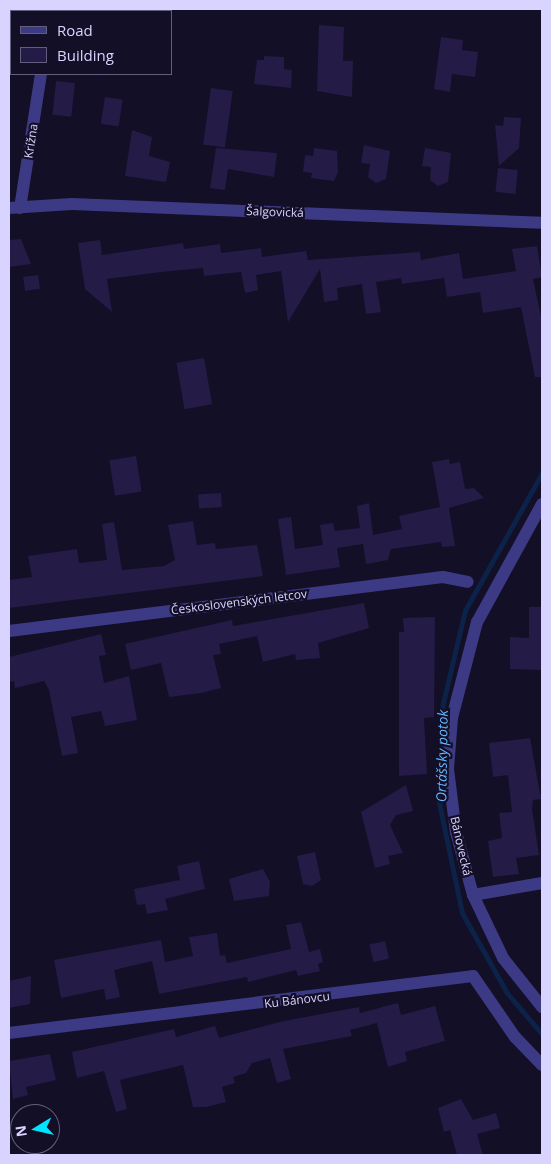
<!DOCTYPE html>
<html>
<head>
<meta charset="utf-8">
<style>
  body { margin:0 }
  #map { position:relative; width:551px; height:1164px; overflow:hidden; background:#130f26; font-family:"Open Sans",sans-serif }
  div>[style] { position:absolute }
  .stream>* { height:5px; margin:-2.5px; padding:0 2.5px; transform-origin:2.5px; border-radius:2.5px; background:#0c2248 }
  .building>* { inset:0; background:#241b47; transform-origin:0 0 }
  .street>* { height:12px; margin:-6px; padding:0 6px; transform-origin:6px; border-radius:6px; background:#3d3a85 }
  span { translate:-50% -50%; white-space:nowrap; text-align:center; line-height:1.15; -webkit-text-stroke:4.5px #130f26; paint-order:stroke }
  .street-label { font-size:12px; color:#d9d4ff }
  .water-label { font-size:14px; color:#62b6ff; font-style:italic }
  .frame { position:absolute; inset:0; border:10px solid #d9d4ff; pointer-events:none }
  .legend { position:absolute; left:10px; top:10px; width:162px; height:65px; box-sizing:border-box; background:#130f26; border:1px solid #625e7d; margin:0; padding:6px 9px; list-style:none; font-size:15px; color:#d9d4ff }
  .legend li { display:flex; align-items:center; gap:10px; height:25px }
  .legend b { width:25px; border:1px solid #625e7d }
  .north { position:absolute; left:10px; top:1104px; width:50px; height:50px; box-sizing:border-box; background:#130f26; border:1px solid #625e7d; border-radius:50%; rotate:261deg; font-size:14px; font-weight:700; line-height:20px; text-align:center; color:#d9d4ff }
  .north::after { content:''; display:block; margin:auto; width:18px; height:22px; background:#00e5ff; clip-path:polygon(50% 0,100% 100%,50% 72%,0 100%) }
</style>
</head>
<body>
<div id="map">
  <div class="stream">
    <i style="left:542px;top:473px;width:157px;rotate:119.3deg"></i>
    <i style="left:465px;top:610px;width:100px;rotate:103.3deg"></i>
    <i style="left:442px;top:707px;width:91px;rotate:92.5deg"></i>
    <i style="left:438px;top:798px;width:117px;rotate:78.2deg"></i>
    <i style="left:462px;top:913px;width:92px;rotate:60.6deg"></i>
    <i style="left:507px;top:993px;width:54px;rotate:49.5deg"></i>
  </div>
  <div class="building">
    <i style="clip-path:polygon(319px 25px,344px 27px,343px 61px,353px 61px,352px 97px,317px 91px)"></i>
    <i style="clip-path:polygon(441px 37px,463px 40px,462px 50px,478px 52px,475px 77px,452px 74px,450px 92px,434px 89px)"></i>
    <i style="clip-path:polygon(264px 56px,284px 57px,284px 69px,292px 70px,291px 88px,254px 84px,257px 60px,264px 60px)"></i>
    <i style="left:56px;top:81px;width:19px;height:34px;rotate:6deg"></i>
    <i style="left:211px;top:88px;width:22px;height:57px;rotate:8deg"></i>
    <i style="left:105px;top:97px;width:18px;height:27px;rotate:9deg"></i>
    <i style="clip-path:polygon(504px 117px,521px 118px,519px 148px,499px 166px,495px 125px,503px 126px)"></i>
    <i style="clip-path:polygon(132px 130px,152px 137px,149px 156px,170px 162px,166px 182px,125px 176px)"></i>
    <i style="clip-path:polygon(364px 145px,390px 151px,386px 179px,376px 183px,368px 177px,370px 164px,361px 163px)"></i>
    <i style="clip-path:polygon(216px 148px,277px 153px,274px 177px,228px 169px,225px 190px,210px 188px)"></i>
    <i style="clip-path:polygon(314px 148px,337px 151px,338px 172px,334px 181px,311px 178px,312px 173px,303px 172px,305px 155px,313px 156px)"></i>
    <i style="clip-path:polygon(425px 148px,451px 153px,448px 182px,438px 186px,430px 180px,431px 167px,422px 166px)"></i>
    <i style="left:498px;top:168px;width:20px;height:24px;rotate:6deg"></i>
    <i style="clip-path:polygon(21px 239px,31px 264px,9px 267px,9px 240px)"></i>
    <i style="clip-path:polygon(100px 240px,102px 255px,183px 243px,184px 249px,220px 244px,221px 253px,261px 248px,262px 257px,306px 251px,308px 260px,420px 252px,421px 260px,459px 253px,463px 279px,516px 271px,512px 249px,537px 246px,542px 277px,533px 279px,542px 321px,542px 377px,535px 377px,521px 307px,483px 313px,480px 292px,447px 297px,444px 278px,402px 284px,401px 278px,376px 282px,381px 312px,366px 314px,362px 284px,337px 288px,338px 300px,324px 302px,320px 269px,288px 322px,281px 271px,256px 275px,258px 290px,245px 293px,241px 272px,204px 276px,203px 268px,161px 272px,107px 279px,112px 312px,85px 289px,78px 243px)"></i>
    <i style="left:38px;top:275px;width:14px;height:15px;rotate:82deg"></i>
    <i style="left:204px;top:358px;width:47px;height:28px;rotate:80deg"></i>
    <i style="left:136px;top:456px;width:36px;height:27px;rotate:81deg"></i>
    <i style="clip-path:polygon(449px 459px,450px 464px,460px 462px,465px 489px,474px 488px,484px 498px,449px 508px,455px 546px,442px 547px,441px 542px,391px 549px,388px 560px,366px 564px,363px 544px,337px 548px,340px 567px,286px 575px,278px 519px,291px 517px,295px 549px,323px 545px,320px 525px,333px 523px,335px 531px,360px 528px,357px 506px,369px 503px,373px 535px,402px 529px,399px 516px,440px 507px,432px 462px)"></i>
    <i style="left:221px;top:493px;width:14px;height:23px;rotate:86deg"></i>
    <i style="clip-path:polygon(193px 521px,197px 545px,215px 543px,216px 549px,257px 545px,263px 576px,9px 608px,9px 580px,32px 577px,28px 556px,77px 549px,79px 563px,107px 560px,102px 524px,114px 522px,122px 570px,164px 566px,175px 560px,168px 525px)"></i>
    <i style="clip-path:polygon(364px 603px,369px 628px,318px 643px,320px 658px,296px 660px,295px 654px,263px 662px,257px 636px,219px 644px,221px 654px,213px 655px,221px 688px,201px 693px,169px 697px,161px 663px,131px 670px,125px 644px,232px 620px,233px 626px)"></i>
    <i style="clip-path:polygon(529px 607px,542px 607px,542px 670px,510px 669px,510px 637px,529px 638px)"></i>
    <i style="clip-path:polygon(435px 617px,434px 717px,424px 718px,427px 774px,399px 776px,399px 632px,404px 632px,403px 618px)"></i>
    <i style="clip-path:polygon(101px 634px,106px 655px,99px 656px,104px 683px,129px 676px,137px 720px,105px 726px,101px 711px,71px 717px,78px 753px,62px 756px,49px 690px,44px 681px,15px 688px,14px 681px,9px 682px,9px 657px)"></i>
    <i style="clip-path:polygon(530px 738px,541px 799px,533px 800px,532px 809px,539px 855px,516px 858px,519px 874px,493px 877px,488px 841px,502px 838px,499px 813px,512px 812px,508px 775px,493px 777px,489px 743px)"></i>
    <i style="clip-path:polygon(406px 785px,413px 811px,396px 815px,390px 825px,403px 853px,388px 856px,390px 864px,375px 868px,361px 812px)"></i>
    <i style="clip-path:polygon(315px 852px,321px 880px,312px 886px,303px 884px,297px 856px)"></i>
    <i style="clip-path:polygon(199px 861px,205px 889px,165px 899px,168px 910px,147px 914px,145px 904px,137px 905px,134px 889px,180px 880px,177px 866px)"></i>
    <i style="clip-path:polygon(263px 869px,270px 882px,269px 896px,234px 901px,229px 879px)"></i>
    <i style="clip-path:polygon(301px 922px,309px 952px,320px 949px,323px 962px,318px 964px,320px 971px,298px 976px,296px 970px,248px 982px,247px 977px,159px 994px,152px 961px,114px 970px,120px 997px,106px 1000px,104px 989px,61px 998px,54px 960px,161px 940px,165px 962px,193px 956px,189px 937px,217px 933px,220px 956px,225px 955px,227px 963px,291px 949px,286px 925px)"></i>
    <i style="left:385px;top:941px;width:18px;height:16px;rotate:77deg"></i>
    <i style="clip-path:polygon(31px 976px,30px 1004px,9px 1008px,9px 981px)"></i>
    <i style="clip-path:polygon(398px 1003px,401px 1015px,435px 1006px,445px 1041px,405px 1052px,407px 1061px,388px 1067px,377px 1023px,350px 1030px,352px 1036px,283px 1049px,291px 1079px,277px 1083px,270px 1058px,252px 1063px,246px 1073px,233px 1077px,235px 1083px,222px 1087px,226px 1102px,206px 1107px,193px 1107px,183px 1065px,120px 1080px,127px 1109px,116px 1112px,104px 1071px,77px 1078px,72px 1052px,174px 1029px,176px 1037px,215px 1026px,219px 1038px,284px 1021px,359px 1007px,360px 1013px)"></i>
    <i style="clip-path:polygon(50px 1054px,56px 1080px,26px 1087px,28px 1095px,13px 1099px,9px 1061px)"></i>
    <i style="clip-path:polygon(461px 1099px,473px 1120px,496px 1113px,500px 1128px,477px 1134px,483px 1155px,457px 1155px,450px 1130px,444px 1132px,438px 1108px)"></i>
  </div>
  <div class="street">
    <i style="left:51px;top:11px;width:2px;rotate:-90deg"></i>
    <i style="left:9px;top:208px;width:63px;rotate:-3.6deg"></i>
    <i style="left:72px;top:204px;width:470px;rotate:2.3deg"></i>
    <i style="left:20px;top:208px;width:136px;rotate:-81.1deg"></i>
    <i style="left:542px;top:504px;width:135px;rotate:118.8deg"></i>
    <i style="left:477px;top:622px;width:99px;rotate:104.6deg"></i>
    <i style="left:452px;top:718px;width:51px;rotate:94.5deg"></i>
    <i style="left:448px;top:769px;width:64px;rotate:82.8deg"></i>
    <i style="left:456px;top:832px;width:65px;rotate:74.9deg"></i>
    <i style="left:473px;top:895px;width:70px;rotate:64.5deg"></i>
    <i style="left:503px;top:958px;width:63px;rotate:51.5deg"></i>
    <i style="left:9px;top:631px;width:437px;rotate:-7.1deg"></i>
    <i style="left:443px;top:577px;width:25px;rotate:11deg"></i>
    <i style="left:473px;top:895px;width:70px;rotate:-9.9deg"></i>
    <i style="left:9px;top:1033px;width:467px;rotate:-7deg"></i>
    <i style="left:473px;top:976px;width:74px;rotate:55.5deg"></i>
    <i style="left:515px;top:1037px;width:39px;rotate:46deg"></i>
  </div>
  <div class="street-label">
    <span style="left:31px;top:141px;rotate:-81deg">Krížna</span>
    <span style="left:275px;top:212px;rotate:2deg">Šalgovická</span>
    <span style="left:239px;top:602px;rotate:-7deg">Československých letcov</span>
    <span style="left:461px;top:846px;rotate:77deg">Bánovecká</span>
    <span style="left:297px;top:1000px;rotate:-7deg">Ku Bánovcu</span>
  </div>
  <div class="water-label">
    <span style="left:442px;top:756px;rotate:-89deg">Ortášsky potok</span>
  </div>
  <div class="frame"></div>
  <ul class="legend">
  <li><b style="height:6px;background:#3d3a85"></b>Road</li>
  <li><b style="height:14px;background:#241b47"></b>Building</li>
  </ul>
  <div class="north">N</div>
</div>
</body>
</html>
